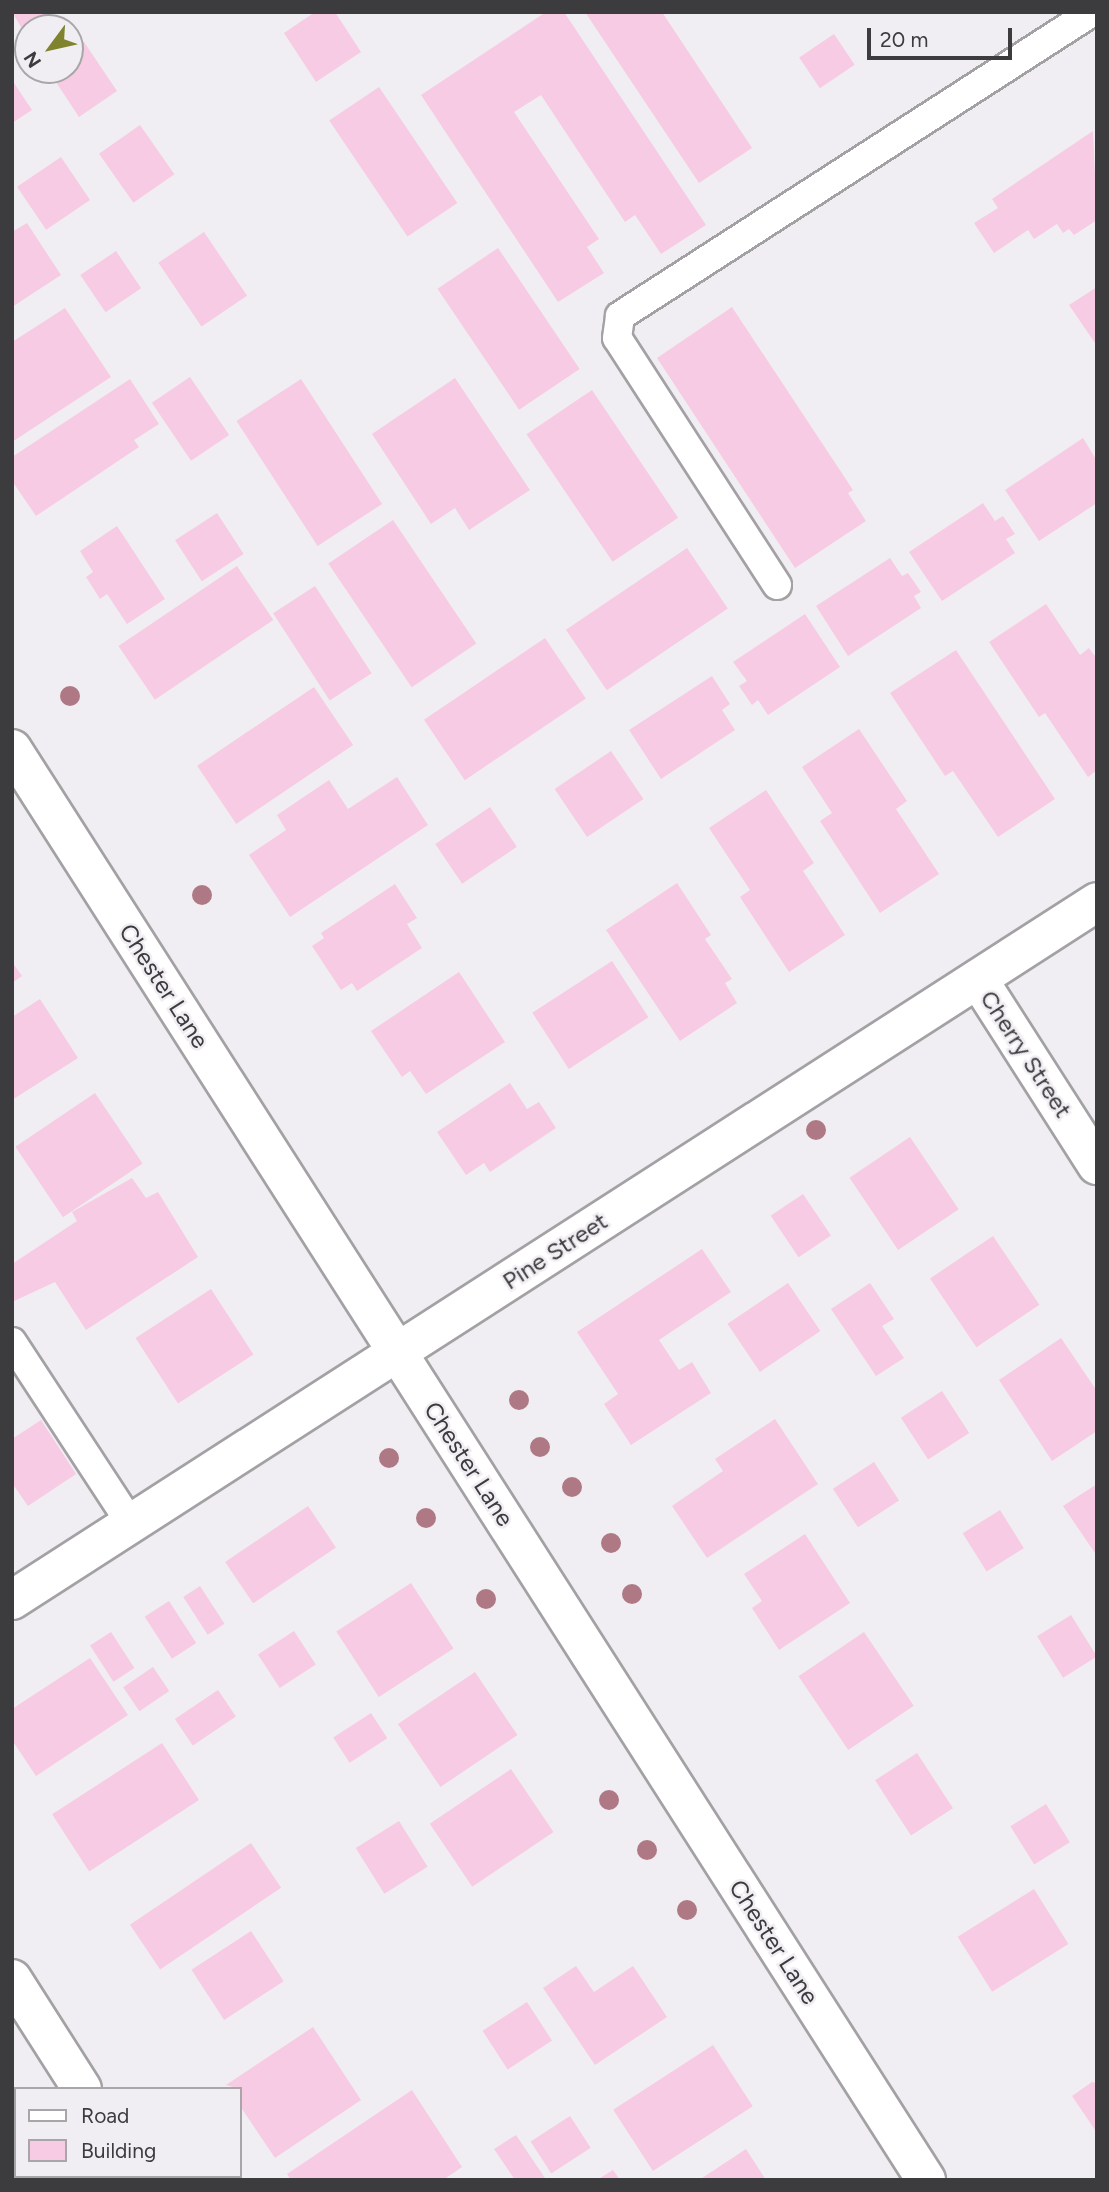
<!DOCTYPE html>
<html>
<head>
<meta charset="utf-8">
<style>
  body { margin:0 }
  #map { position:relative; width:1109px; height:2192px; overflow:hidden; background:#f1eef3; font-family:Figtree,sans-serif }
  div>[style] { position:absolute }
  .building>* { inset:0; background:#f7cbe3; transform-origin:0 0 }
  .roads { filter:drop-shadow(2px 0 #a4a1a5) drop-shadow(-2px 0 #a4a1a5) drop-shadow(0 2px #a4a1a5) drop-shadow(0 -2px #a4a1a5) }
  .lane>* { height:28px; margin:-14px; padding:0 14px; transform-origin:14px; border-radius:14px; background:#fff }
  .street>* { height:38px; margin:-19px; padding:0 19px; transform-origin:19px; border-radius:19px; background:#fff }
  .trees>* { width:20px; height:20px; margin:-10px; border-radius:50%; background:#ae7985 }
  span { translate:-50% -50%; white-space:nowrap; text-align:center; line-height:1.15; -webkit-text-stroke:5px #f1eef3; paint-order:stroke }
  .street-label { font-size:24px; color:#3c3b3d }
  .frame { position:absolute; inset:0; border:14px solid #3c3b3d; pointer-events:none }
  .legend { position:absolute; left:14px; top:2087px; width:228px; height:91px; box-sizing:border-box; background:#f1eef3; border:2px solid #a9a6aa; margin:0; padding:9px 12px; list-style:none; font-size:21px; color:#3c3b3d }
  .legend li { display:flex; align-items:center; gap:14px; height:35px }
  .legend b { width:35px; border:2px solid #a9a6aa }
  .north { position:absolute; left:14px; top:14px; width:70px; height:70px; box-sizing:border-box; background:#f1eef3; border:2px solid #a9a6aa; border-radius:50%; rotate:237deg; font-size:19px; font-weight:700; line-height:28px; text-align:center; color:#3c3b3d }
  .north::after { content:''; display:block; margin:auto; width:24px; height:32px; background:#80832d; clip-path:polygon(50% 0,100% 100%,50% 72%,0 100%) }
  .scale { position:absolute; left:867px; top:28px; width:145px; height:32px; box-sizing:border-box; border:4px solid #3c3b3d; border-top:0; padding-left:9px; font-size:21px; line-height:24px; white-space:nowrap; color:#3c3b3d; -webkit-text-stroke:5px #f1eef3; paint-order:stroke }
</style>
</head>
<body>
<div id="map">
  <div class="building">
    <i style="clip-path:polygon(12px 12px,54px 12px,24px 32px)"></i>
    <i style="clip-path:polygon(315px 12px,335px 12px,361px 52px,316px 82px,284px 33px)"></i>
    <i style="clip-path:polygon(546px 12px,564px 12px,706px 225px,661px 254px,635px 215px,625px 222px,541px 95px,514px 112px,599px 239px,587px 247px,604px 273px,558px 302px,421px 95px)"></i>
    <i style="clip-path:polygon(585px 12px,662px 12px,752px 148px,699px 183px)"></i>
    <i style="left:834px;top:34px;width:37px;height:42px;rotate:56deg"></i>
    <i style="clip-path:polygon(84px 42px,117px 91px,79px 117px,48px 70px,70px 70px,70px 50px)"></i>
    <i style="clip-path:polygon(12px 80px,32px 110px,12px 123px)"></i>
    <i style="left:379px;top:87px;width:140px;height:60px;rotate:56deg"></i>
    <i style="left:140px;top:125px;width:60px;height:50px;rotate:55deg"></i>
    <i style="clip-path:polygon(1093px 131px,1097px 220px,1074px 235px,1069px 229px,1063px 233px,1057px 224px,1034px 239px,1028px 230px,994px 253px,974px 223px,998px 208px,992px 199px)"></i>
    <i style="left:61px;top:157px;width:52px;height:53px;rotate:56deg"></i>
    <i style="clip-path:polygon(27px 223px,61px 275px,12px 307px,12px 232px)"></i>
    <i style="left:204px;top:232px;width:77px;height:55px;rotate:56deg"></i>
    <i style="left:498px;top:248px;width:146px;height:73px;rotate:56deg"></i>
    <i style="left:116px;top:251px;width:45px;height:43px;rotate:56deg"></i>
    <i style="clip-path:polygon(1097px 287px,1097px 346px,1069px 305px)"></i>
    <i style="clip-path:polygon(732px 307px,853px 490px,848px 493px,866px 521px,795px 568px,657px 358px)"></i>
    <i style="clip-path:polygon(65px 308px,111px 377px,12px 442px,12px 342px)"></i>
    <i style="left:190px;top:377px;width:70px;height:46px;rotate:56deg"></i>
    <i style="clip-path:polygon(455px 378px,530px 490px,469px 530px,455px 508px,431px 524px,372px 434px)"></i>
    <i style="clip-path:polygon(130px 379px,159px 424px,134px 440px,139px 447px,36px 516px,12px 481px,12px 457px)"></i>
    <i style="left:301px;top:379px;width:149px;height:77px;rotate:57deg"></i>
    <i style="left:592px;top:390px;width:154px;height:79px;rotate:56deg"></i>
    <i style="clip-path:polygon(1083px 438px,1097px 461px,1097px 503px,1039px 541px,1005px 490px)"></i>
    <i style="clip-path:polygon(983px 503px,995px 521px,1003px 516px,1015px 534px,1006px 539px,1015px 553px,942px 601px,909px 552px)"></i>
    <i style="left:217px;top:513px;width:49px;height:50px;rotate:57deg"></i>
    <i style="left:393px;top:520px;width:149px;height:78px;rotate:56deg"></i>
    <i style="clip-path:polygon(117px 526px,165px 599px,127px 624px,107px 594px,100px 599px,86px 577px,93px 572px,80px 551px)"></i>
    <i style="left:687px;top:548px;width:73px;height:146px;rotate:56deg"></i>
    <i style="clip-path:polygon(890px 558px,902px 576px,908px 573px,921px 592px,914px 596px,921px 608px,848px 656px,816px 606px)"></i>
    <i style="left:237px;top:566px;width:65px;height:143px;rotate:56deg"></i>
    <i style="left:315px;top:586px;width:104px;height:50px;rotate:57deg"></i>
    <i style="clip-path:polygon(1046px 604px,1080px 655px,1089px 648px,1097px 659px,1097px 770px,1088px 777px,1045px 713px,1039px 717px,989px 642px)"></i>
    <i style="clip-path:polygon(805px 614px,840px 667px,768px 715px,758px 700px,752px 705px,739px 686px,747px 681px,733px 662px)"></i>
    <i style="left:545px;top:638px;width:73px;height:146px;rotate:56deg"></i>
    <i style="clip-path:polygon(956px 650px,1055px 799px,998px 837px,953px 771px,945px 776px,890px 693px)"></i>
    <i style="clip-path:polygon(712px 676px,730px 704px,722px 710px,735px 730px,661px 779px,629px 730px)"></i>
    <i style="left:314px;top:687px;width:70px;height:141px;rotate:56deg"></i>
    <i style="clip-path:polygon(859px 729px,907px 801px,896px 809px,939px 874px,880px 913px,820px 821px,832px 813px,802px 767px)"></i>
    <i style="left:611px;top:751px;width:58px;height:68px;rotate:56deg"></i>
    <i style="clip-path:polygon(397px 777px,428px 825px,290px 917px,249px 855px,286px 830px,277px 815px,329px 780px,348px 809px)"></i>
    <i style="clip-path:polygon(766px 790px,814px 863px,803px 871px,845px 935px,789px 972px,740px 897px,750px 890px,709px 828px)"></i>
    <i style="left:490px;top:807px;width:48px;height:66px;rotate:56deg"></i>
    <i style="clip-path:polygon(677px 883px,711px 935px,705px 939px,732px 979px,725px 983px,737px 1003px,680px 1041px,606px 930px)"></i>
    <i style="clip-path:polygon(395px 884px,417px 918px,407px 924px,422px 948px,357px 991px,352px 983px,341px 990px,312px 946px,324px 938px,321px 933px)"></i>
    <i style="left:612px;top:961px;width:67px;height:95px;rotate:57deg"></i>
    <i style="clip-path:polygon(12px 962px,22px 976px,12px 983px)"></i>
    <i style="clip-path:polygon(459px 972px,505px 1042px,426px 1094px,410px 1071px,402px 1077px,371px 1031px)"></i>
    <i style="clip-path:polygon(40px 999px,78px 1058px,12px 1100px,12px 1017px)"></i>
    <i style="clip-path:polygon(510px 1083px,527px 1109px,539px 1102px,556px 1128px,490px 1172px,484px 1163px,466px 1175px,437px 1132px)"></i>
    <i style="left:95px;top:1093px;width:85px;height:96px;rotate:56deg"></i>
    <i style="left:910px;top:1137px;width:87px;height:73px;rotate:56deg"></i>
    <i style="clip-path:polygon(132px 1178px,146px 1198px,158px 1192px,198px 1257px,86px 1330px,55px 1282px,12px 1302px,12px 1264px,77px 1221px,72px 1212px)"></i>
    <i style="left:803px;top:1194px;width:50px;height:39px;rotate:56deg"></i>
    <i style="left:993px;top:1236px;width:83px;height:76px;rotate:56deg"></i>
    <i style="clip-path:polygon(702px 1249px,731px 1292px,659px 1340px,679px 1370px,692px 1362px,711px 1393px,631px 1445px,604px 1404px,618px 1394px,577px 1332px)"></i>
    <i style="left:788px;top:1283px;width:58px;height:73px;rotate:56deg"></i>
    <i style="clip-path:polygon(870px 1283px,894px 1319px,882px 1326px,904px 1358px,876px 1376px,831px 1309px)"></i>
    <i style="left:211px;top:1289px;width:78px;height:90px;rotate:57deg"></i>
    <i style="clip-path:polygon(1061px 1338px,1097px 1391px,1097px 1431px,1052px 1461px,999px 1380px)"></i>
    <i style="left:942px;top:1391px;width:50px;height:49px;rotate:57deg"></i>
    <i style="clip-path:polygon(775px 1419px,818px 1484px,707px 1558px,672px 1506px,723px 1471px,715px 1459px)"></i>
    <i style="clip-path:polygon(41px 1420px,76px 1474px,28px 1506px,12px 1483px,12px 1439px)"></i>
    <i style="left:874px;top:1462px;width:46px;height:49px;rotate:57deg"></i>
    <i style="clip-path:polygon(1097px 1484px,1097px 1556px,1063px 1506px)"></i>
    <i style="left:308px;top:1506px;width:50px;height:100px;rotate:56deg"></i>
    <i style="left:1000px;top:1510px;width:45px;height:44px;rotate:58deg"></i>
    <i style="clip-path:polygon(805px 1534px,850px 1603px,779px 1650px,752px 1608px,762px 1601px,744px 1574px)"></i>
    <i style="left:411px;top:1583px;width:78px;height:89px;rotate:57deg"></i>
    <i style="left:200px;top:1586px;width:45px;height:20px;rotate:57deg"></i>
    <i style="left:169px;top:1601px;width:50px;height:29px;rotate:57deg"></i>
    <i style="left:1071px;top:1615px;width:49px;height:40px;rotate:58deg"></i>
    <i style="left:294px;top:1631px;width:40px;height:43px;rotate:57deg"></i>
    <i style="left:111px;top:1632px;width:43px;height:25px;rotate:57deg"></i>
    <i style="left:864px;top:1632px;width:89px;height:79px;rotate:56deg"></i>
    <i style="clip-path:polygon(90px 1658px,128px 1715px,36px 1776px,12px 1740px,12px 1709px)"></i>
    <i style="left:153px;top:1667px;width:29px;height:36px;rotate:56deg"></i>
    <i style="left:475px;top:1672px;width:76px;height:93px;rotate:56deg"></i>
    <i style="left:218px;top:1690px;width:32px;height:52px;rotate:56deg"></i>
    <i style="left:371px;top:1713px;width:30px;height:45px;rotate:57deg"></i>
    <i style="left:162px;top:1743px;width:68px;height:131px;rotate:57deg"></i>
    <i style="left:917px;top:1753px;width:66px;height:50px;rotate:57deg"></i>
    <i style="left:511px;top:1769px;width:76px;height:98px;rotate:56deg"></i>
    <i style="left:1046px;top:1804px;width:45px;height:42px;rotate:58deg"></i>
    <i style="left:399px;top:1821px;width:54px;height:51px;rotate:58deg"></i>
    <i style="left:251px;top:1843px;width:54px;height:146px;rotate:56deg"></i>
    <i style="left:1034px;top:1889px;width:65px;height:90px;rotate:58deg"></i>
    <i style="left:251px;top:1931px;width:60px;height:71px;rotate:57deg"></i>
    <i style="clip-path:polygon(576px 1966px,594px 1992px,633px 1966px,667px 2017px,595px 2065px,543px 1988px)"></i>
    <i style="left:527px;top:2002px;width:46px;height:53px;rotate:57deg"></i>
    <i style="clip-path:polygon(313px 2027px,361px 2100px,275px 2158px,240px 2106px,240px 2089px,226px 2085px)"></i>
    <i style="left:713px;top:2045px;width:73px;height:119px;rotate:57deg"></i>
    <i style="clip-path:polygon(1092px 2082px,1097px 2083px,1097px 2133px,1072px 2096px)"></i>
    <i style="clip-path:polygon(412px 2090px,462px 2167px,443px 2180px,291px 2180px,287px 2174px)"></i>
    <i style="left:570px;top:2116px;width:38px;height:47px;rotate:57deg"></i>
    <i style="clip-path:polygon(516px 2135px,545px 2178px,543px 2180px,515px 2180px,494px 2149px)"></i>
    <i style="clip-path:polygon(746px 2149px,766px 2180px,699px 2180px)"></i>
    <i style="clip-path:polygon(613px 2170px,620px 2180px,597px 2180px)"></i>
  </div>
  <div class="roads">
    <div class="lane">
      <i style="left:777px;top:585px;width:294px;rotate:-122.9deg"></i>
      <i style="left:617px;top:338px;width:22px;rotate:-82deg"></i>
      <i style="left:620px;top:316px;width:561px;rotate:-32.78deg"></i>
      <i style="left:12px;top:1342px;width:217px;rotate:56.8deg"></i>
    </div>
    <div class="street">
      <i style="left:12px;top:749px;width:1698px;rotate:57.43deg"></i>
      <i style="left:978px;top:979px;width:221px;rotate:57.4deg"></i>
      <i style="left:12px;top:1600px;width:1290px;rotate:-32.75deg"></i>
      <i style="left:12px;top:1979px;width:130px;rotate:57.5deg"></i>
      <i style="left:138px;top:2176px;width:5px;rotate:53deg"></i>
    </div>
  </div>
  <div class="trees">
    <i style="left:70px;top:696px"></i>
    <i style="left:202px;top:895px"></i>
    <i style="left:816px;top:1130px"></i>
    <i style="left:519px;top:1400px"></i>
    <i style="left:540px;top:1447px"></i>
    <i style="left:389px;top:1458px"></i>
    <i style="left:572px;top:1487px"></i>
    <i style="left:426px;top:1518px"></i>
    <i style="left:611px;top:1543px"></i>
    <i style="left:632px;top:1594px"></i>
    <i style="left:486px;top:1599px"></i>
    <i style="left:609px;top:1800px"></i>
    <i style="left:647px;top:1850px"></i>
    <i style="left:687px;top:1910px"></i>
  </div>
  <div class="street-label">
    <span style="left:164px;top:986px;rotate:57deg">Chester Lane</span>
    <span style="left:1026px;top:1054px;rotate:57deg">Cherry Street</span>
    <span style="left:555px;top:1251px;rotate:-33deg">Pine Street</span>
    <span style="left:469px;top:1464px;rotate:57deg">Chester Lane</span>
    <span style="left:774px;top:1942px;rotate:57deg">Chester Lane</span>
  </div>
  <div class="frame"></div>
  <ul class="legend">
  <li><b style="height:9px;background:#fff"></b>Road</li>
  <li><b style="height:19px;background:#f7cbe3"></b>Building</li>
  </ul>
  <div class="north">N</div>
  <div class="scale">20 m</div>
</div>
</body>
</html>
